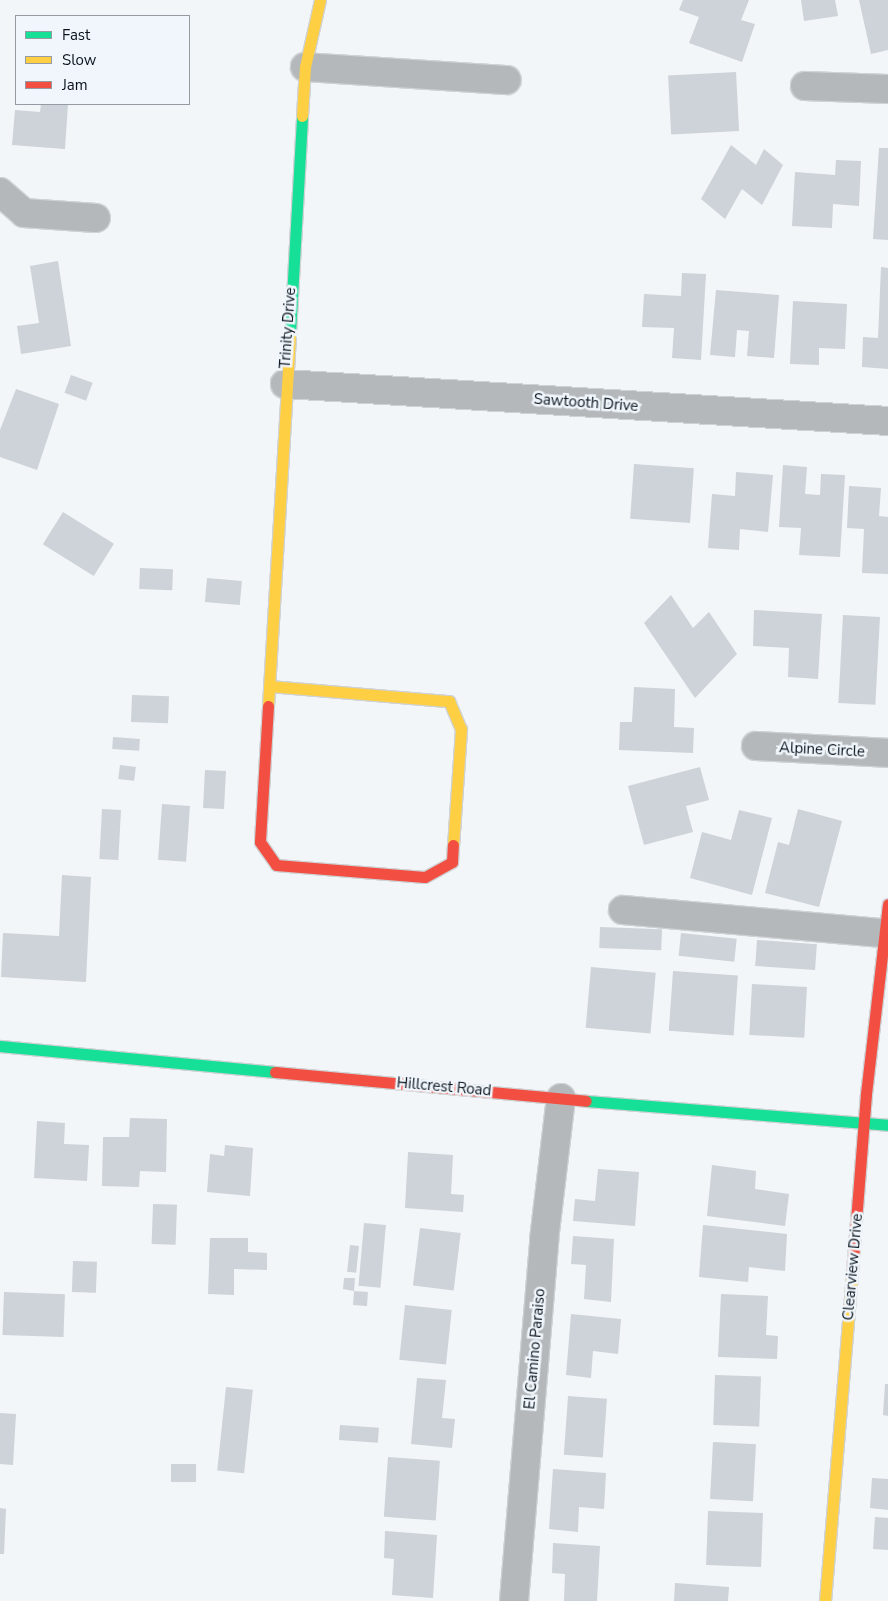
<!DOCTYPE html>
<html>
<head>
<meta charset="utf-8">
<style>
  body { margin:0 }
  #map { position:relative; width:888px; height:1601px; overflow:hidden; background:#f3f6f8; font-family:"Nunito Sans",sans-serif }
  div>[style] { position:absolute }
  .building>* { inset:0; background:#cdd3d9; transform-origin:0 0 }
  .roads { filter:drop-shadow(1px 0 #cfd2d4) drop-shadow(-1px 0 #cfd2d4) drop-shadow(0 1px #cfd2d4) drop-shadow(0 -1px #cfd2d4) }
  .street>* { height:28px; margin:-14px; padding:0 14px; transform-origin:14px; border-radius:14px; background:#b4b8bb }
  .fast>* { height:11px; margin:-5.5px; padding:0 5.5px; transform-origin:5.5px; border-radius:5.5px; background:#16e098 }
  .slow>* { height:11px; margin:-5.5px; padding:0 5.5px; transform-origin:5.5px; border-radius:5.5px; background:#ffcf43 }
  .jam>* { height:11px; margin:-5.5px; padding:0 5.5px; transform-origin:5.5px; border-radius:5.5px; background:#f24e42 }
  span { translate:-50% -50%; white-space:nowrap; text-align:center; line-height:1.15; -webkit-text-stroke:5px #f0f6fb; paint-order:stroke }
  .street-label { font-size:15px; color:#0a131c }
  .legend { position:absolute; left:15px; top:15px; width:175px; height:90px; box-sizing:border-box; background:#f0f6fb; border:1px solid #949ba2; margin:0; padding:6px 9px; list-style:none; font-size:15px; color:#0a131c }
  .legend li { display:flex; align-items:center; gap:10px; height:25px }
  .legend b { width:25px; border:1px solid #949ba2 }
</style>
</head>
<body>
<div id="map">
  <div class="building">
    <i style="clip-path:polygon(683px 0,749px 0,741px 20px,755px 24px,742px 62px,689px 43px,699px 17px,679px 10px)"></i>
    <i style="clip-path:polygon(801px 0,835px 0,838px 16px,804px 21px)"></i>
    <i style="clip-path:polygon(859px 0,888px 0,888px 50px,871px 54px)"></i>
    <i style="left:736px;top:72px;width:59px;height:68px;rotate:87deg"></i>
    <i style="clip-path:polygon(41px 104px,68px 104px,65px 149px,12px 145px,15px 110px,40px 112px)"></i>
    <i style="clip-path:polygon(731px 145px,756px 165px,764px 149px,783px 165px,762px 205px,742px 189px,725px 219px,701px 199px)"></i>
    <i style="clip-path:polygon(879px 148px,888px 148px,888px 240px,873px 239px)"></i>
    <i style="clip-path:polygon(836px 160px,861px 161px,859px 206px,833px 204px,832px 228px,792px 226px,795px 172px,835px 175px)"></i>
    <i style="clip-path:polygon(58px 261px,71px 346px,21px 354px,17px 326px,39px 323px,30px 266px)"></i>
    <i style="clip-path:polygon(881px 267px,888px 268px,888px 369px,862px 367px,863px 337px,878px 338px)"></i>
    <i style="clip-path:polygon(682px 273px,706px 274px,701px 360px,672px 358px,674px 328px,642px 327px,644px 294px,681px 296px)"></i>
    <i style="clip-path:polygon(716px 290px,779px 295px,774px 358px,747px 356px,749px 331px,737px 330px,735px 357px,710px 355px)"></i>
    <i style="clip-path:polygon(793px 301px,847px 304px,845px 349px,819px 348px,819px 365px,790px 364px)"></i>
    <i style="left:71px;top:375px;width:23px;height:19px;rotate:20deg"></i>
    <i style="clip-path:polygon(16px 389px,59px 404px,37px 470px,0 457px,0 430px)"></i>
    <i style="left:634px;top:464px;width:60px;height:55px;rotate:4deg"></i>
    <i style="clip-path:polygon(783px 465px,807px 467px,805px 494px,820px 495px,821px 474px,845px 475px,840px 557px,799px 555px,801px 528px,779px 527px)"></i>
    <i style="clip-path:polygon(736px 472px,773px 475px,768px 532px,740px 529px,739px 550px,708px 548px,712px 494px,735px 496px)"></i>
    <i style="clip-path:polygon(849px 486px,881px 488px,879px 516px,888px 517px,888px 574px,862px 573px,864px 529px,847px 528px)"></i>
    <i style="left:63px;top:512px;width:60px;height:38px;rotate:32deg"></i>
    <i style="left:140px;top:568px;width:33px;height:21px;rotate:2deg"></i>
    <i style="left:207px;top:578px;width:35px;height:24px;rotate:5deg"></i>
    <i style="clip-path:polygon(671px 595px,693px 628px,709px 612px,737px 654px,695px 698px,644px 623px)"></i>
    <i style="clip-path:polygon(754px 610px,822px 614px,818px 679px,788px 677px,789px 648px,753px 646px)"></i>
    <i style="left:843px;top:615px;width:37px;height:88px;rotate:3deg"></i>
    <i style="clip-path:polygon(634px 687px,675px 689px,674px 727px,694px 728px,693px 753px,619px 750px,620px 722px,632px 722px)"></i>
    <i style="left:132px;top:695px;width:37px;height:27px;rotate:2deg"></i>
    <i style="left:113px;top:737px;width:27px;height:12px;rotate:4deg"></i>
    <i style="left:120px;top:765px;width:16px;height:14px;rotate:7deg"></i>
    <i style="clip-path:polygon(700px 767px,709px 800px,686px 806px,693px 832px,644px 845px,628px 786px)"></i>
    <i style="left:205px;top:770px;width:21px;height:38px;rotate:3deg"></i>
    <i style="left:162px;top:804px;width:28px;height:56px;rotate:4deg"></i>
    <i style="left:102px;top:809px;width:19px;height:50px;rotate:3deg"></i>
    <i style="clip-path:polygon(798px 809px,842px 821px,819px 907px,765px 893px,778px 842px,789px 845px)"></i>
    <i style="clip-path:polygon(739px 810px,772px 818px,752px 895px,690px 878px,702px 832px,731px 840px)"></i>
    <i style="clip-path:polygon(62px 875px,91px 877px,86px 982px,1px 977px,3px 933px,59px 936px)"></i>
    <i style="left:600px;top:927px;width:62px;height:21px;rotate:2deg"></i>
    <i style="left:681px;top:933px;width:56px;height:23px;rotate:6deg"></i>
    <i style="left:757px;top:940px;width:60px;height:26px;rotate:4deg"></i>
    <i style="left:591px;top:967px;width:65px;height:61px;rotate:5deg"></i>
    <i style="left:673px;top:971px;width:65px;height:60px;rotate:4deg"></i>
    <i style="left:752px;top:984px;width:55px;height:51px;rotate:3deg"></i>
    <i style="clip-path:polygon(130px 1118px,167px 1119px,166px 1172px,140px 1171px,139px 1187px,102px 1186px,103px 1137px,129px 1137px)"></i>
    <i style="clip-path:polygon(37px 1121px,65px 1123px,64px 1144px,89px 1145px,87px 1181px,34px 1178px)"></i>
    <i style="clip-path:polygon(225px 1145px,253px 1148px,250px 1196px,207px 1192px,210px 1154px,224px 1156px)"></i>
    <i style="clip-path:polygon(408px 1152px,453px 1155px,451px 1194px,464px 1195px,463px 1212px,405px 1208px)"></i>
    <i style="clip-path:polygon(712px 1165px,756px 1171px,755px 1189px,789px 1194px,785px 1226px,707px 1216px)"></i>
    <i style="clip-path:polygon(598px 1169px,639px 1172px,635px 1226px,573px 1221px,575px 1199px,595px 1201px)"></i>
    <i style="left:153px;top:1204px;width:24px;height:40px;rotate:2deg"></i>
    <i style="left:364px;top:1223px;width:22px;height:63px;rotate:5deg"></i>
    <i style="clip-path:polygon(703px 1225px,787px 1234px,785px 1271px,749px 1267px,748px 1282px,699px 1277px)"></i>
    <i style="left:420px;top:1228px;width:41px;height:58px;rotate:7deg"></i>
    <i style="clip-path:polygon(573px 1236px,614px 1239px,611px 1302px,584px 1299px,586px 1265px,571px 1264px)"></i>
    <i style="clip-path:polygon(210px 1238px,248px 1238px,248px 1252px,267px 1253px,267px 1270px,234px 1269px,234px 1295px,208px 1294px)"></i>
    <i style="left:350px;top:1245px;width:9px;height:27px;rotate:6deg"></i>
    <i style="left:73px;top:1261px;width:24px;height:31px;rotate:2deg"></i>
    <i style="clip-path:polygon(344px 1278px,355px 1278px,354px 1291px,343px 1289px)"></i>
    <i style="left:354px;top:1291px;width:14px;height:14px;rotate:4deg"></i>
    <i style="left:4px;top:1292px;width:61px;height:43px;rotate:2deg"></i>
    <i style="clip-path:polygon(721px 1294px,768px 1296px,766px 1335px,778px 1336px,777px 1359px,718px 1357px)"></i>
    <i style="left:405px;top:1305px;width:47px;height:55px;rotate:6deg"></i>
    <i style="clip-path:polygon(571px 1314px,621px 1319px,618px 1354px,593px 1351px,591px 1378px,566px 1375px)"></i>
    <i style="left:715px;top:1375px;width:46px;height:50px;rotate:2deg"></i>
    <i style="clip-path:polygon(417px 1378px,446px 1380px,442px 1418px,455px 1419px,452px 1448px,411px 1444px)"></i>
    <i style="clip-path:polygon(885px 1384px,888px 1384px,888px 1416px,883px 1415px)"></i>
    <i style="left:226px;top:1387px;width:27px;height:84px;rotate:6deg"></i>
    <i style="left:568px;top:1396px;width:39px;height:59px;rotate:4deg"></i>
    <i style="clip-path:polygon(0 1413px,16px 1414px,13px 1465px,0 1464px)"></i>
    <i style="left:340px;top:1425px;width:39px;height:15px;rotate:4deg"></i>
    <i style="left:713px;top:1442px;width:43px;height:57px;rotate:3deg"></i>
    <i style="left:388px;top:1457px;width:52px;height:60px;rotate:4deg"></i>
    <i style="left:171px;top:1464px;width:25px;height:18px"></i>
    <i style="clip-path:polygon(553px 1469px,606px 1473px,604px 1509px,579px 1507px,578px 1532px,549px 1529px)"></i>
    <i style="clip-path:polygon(872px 1478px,888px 1479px,888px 1510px,870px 1508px)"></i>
    <i style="clip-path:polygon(0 1508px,6px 1509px,4px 1554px,0 1554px)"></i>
    <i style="left:708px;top:1511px;width:55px;height:54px;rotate:2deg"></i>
    <i style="clip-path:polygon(875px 1517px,888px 1518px,888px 1550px,873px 1549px)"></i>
    <i style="clip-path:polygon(385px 1531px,437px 1535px,433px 1598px,392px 1595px,394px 1559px,384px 1558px)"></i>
    <i style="clip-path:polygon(553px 1543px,600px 1546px,597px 1601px,564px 1601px,565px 1574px,552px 1573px)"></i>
    <i style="clip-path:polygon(675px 1583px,729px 1587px,728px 1601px,674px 1601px)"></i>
  </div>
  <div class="roads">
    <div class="street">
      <i style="left:305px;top:67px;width:202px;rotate:3.7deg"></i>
      <i style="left:805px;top:86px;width:83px;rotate:2.1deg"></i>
      <i style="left:0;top:192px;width:32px;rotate:41deg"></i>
      <i style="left:24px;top:213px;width:72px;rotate:4deg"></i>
      <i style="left:285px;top:384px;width:604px;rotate:3.51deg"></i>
      <i style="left:756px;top:746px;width:132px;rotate:3deg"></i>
      <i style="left:623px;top:910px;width:260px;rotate:5.1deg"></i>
      <i style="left:514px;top:1601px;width:362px;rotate:-85.2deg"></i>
      <i style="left:544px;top:1240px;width:143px;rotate:-83.2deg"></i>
    </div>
    <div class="fast">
      <i style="left:290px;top:333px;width:217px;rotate:-86.8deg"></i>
      <i style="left:0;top:1046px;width:276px;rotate:5.4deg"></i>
      <i style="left:586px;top:1101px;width:303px;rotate:4.5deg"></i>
    </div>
    <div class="slow">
      <i style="left:302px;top:116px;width:49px;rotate:-86.5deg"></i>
      <i style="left:305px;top:67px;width:69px;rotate:-77.4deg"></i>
      <i style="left:269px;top:686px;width:181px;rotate:4.8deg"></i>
      <i style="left:449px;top:701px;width:30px;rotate:67deg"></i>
      <i style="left:461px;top:729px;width:116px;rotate:93.9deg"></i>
      <i style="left:268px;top:706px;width:374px;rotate:-86.6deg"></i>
      <i style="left:825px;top:1601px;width:330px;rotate:-85.3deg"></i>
    </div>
    <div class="jam">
      <i style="left:268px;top:706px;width:136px;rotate:93.4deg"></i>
      <i style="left:260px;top:842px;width:28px;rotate:55deg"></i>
      <i style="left:276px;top:865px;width:149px;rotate:4.6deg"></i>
      <i style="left:425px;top:877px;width:31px;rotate:-29deg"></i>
      <i style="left:452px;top:862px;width:17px;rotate:-87deg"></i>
      <i style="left:275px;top:1072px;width:312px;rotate:5.3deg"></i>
      <i style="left:852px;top:1272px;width:179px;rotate:-85.5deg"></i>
      <i style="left:866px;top:1094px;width:191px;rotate:-83.4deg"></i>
    </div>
  </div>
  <div class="street-label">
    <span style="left:288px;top:328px;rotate:-86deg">Trinity Drive</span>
    <span style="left:586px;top:403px;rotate:4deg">Sawtooth Drive</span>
    <span style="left:822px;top:750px;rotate:3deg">Alpine Circle</span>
    <span style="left:444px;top:1087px;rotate:5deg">Hillcrest Road</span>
    <span style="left:853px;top:1267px;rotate:-85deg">Clearview Drive</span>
    <span style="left:535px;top:1349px;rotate:-85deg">El Camino Paraiso</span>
  </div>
  <ul class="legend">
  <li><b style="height:6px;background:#16e098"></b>Fast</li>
  <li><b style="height:6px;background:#ffcf43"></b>Slow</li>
  <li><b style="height:6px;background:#f24e42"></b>Jam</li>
  </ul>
</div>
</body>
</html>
